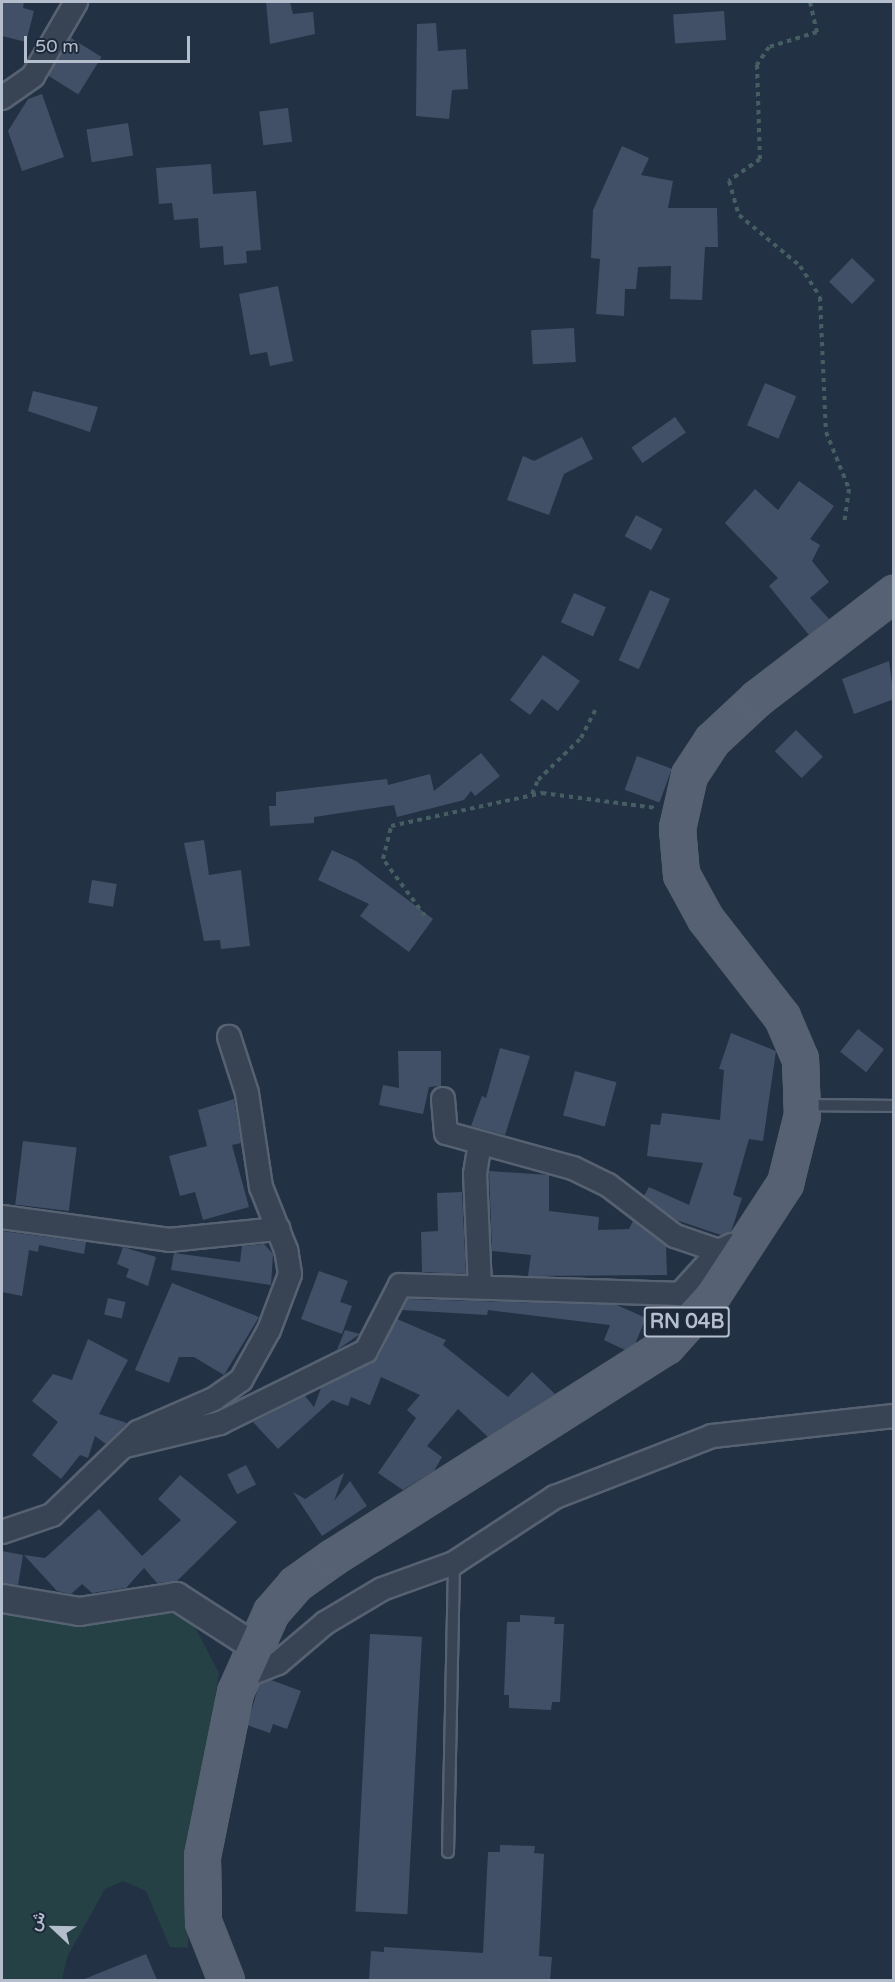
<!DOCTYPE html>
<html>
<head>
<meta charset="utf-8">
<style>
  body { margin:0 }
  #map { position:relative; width:895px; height:1982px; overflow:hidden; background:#233144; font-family:"Varela Round",Vazirmatn,sans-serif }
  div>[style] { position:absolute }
  .green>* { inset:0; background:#254145 }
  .building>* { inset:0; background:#425067; transform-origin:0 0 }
  .path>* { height:4px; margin-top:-2px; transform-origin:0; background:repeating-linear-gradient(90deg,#445e61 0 4.5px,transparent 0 9px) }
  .roads { filter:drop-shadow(2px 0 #566171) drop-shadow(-2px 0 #566171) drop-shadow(0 2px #566171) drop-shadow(0 -2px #566171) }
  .service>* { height:10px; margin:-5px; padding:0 5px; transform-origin:5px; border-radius:5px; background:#384353 }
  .minor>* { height:22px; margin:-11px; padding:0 11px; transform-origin:11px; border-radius:11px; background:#384353 }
  .tertiary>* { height:27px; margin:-13.5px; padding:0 13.5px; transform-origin:13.5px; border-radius:13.5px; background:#384353 }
  .primary>* { height:33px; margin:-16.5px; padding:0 16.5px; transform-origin:16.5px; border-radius:16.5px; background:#566274 }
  span { translate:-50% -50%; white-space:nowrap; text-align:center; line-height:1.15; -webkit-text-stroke:4.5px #1d2839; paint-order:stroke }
  .shield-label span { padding:2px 4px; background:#1d2839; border:2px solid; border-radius:4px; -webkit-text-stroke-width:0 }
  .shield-label { font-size:20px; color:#b5becd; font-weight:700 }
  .frame { position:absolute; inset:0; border:3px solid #b5becd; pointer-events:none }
  .north { position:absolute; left:24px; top:1898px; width:60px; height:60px; -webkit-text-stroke:4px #1d2839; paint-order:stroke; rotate:292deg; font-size:16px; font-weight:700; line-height:24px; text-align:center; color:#b5becd }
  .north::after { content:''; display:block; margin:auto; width:21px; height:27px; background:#b5becd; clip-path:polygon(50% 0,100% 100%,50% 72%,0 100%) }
  .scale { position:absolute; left:24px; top:36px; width:166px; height:27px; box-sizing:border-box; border:3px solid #b5becd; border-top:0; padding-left:8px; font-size:18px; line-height:21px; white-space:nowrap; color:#b5becd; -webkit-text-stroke:4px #1d2839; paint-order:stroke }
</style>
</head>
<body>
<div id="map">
  <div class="green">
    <i style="clip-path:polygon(155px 1605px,176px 1611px,196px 1629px,219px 1673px,188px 1882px,188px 1948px,170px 1947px,146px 1891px,123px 1881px,105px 1889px,67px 1957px,62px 1980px,2px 1980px,2px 1613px,78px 1625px)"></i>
  </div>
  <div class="building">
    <i style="clip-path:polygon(2px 2px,24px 2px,23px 8px,34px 11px,26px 42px,2px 36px)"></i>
    <i style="clip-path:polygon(266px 2px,290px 2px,293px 14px,313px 12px,315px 34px,270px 44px)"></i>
    <i style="left:724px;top:11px;width:29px;height:51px;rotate:86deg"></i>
    <i style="clip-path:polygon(436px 23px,438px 51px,466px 49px,468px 89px,452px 90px,449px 119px,416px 116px,417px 24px)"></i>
    <i style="left:71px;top:38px;width:36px;height:44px;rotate:32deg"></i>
    <i style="clip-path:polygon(42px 94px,64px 157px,22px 171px,8px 131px,28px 99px)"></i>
    <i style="left:288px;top:108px;width:34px;height:29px;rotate:83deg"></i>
    <i style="left:128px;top:123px;width:33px;height:42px;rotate:81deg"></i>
    <i style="clip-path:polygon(622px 146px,649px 158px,641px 175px,673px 181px,668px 208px,717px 208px,718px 247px,705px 247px,702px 300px,670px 299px,671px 266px,638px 267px,636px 289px,625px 289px,624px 316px,596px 314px,600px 259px,591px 258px,593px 210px)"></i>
    <i style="clip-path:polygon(211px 164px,213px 194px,256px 191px,261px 250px,246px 251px,247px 263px,224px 265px,223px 246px,200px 248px,198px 218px,174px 220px,172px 203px,159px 204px,156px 168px)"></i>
    <i style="left:852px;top:258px;width:32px;height:33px;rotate:44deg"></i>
    <i style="clip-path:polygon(278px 286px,293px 361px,270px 366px,267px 352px,250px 355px,239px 294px)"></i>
    <i style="left:574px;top:328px;width:34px;height:43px;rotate:87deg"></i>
    <i style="left:765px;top:383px;width:34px;height:46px;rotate:23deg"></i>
    <i style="clip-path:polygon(33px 391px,98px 407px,90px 432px,28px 411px)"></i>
    <i style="left:675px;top:417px;width:19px;height:53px;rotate:55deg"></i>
    <i style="clip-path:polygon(582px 437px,593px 459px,564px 474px,549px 515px,507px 500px,523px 456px,534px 461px)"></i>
    <i style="clip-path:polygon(799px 481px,834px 506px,810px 539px,820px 545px,812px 561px,829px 582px,810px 598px,829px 619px,809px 635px,769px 586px,778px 578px,725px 523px,755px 489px,778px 510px)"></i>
    <i style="left:636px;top:515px;width:30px;height:24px;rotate:28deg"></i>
    <i style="left:650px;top:590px;width:22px;height:77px;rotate:24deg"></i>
    <i style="left:574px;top:593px;width:35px;height:32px;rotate:24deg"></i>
    <i style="clip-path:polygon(543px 655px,580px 681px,558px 711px,542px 699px,530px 715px,510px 700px)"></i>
    <i style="clip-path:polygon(889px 661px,894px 699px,854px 714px,842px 679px)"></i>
    <i style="left:796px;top:730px;width:38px;height:30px;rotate:45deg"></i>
    <i style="clip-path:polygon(481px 753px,500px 776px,475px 796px,471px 791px,464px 800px,397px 817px,394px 805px,314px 817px,314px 823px,270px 826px,269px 806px,276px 806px,276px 792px,387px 779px,388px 785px,430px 774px,434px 791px)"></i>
    <i style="left:637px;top:756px;width:37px;height:36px;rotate:20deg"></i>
    <i style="clip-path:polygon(204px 840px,209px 875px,241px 870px,250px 946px,221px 949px,220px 940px,204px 941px,184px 843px)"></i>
    <i style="clip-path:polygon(332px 850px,356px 861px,433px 919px,409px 952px,360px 916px,369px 904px,318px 880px)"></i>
    <i style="left:92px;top:880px;width:25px;height:23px;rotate:9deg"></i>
    <i style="left:858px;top:1029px;width:33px;height:29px;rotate:38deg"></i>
    <i style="clip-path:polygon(731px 1033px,776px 1051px,763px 1141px,749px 1139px,733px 1195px,742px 1198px,731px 1232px,721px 1235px,676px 1220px,644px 1196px,649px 1187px,689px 1205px,703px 1163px,647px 1156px,651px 1124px,660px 1125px,662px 1113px,720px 1120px,724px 1070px,719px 1069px)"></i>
    <i style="clip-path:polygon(500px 1048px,530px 1056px,505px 1135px,471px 1126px,482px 1096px,486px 1098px)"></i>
    <i style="clip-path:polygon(398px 1051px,441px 1051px,441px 1086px,429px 1087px,423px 1114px,379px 1105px,383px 1085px,399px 1088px)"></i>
    <i style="left:575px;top:1071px;width:43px;height:46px;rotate:15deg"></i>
    <i style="clip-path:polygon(234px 1099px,241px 1143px,232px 1145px,249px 1207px,203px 1220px,195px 1192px,180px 1196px,169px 1156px,207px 1146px,198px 1110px)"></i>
    <i style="left:23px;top:1141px;width:54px;height:64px;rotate:7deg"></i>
    <i style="clip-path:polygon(489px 1171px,549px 1175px,549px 1211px,599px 1217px,598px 1230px,629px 1229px,633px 1221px,666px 1246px,667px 1275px,528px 1276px,531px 1255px,492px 1251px)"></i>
    <i style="clip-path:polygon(462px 1192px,466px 1274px,422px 1272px,421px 1232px,438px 1231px,437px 1193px)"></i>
    <i style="clip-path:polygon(2px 1231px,86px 1242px,84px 1254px,39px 1245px,38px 1252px,29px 1250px,22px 1296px,2px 1292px)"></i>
    <i style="clip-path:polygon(264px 1244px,273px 1254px,271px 1285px,171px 1270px,174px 1253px,240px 1262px,242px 1246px)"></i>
    <i style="clip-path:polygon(123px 1247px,156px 1257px,148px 1286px,126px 1277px,129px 1269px,117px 1264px)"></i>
    <i style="clip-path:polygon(319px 1271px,348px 1281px,340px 1302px,352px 1306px,342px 1334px,301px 1319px)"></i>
    <i style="clip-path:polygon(172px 1283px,259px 1317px,224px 1375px,194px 1357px,179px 1357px,169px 1383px,135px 1370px)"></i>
    <i style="left:108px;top:1298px;width:18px;height:17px;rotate:13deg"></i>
    <i style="clip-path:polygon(408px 1299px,617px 1305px,646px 1318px,635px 1344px,625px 1350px,604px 1340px,610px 1325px,488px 1310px,487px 1315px,402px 1310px)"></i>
    <i style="clip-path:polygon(397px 1319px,446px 1340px,443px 1345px,508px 1397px,532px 1372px,555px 1394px,488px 1437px,458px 1409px,427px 1446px,442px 1457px,434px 1471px,403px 1490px,378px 1473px,416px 1418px,407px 1410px,420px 1395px,381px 1377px,370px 1405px,351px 1397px,348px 1406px,332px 1400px,278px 1449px,253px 1422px,305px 1396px,314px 1407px,321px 1388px,378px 1358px)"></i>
    <i style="clip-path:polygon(345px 1330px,360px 1334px,337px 1350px)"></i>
    <i style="clip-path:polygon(88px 1339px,128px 1360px,99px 1414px,127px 1423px,106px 1444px,95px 1436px,88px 1458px,80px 1455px,61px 1479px,32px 1455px,58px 1422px,32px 1401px,53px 1374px,72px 1380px)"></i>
    <i style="left:246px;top:1465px;width:22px;height:21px;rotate:63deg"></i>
    <i style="clip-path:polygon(344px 1473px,334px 1501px,350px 1481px,367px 1506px,322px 1536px,293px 1492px,305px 1499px)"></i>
    <i style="clip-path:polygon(180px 1475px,237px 1522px,177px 1581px,157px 1583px,144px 1568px,126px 1588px,92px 1593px,82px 1584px,71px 1594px,57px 1591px,24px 1555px,45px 1558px,99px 1509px,142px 1556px,181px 1520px,158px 1499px)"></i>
    <i style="clip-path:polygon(2px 1551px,23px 1555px,18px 1585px,2px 1583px)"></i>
    <i style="clip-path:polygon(520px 1615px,555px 1617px,554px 1624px,564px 1624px,560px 1702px,552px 1702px,551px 1710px,509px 1708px,509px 1695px,504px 1695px,507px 1622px,520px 1622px)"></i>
    <i style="left:370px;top:1634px;width:52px;height:278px;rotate:3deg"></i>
    <i style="clip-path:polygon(271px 1680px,301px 1691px,287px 1729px,273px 1724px,270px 1733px,247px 1725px,259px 1685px)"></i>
    <i style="clip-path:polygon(500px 1845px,535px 1846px,534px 1853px,544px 1854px,539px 1956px,552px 1957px,550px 1980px,369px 1980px,371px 1951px,384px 1952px,384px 1947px,483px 1953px,488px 1852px,500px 1852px)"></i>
    <i style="clip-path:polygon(146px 1954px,157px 1980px,82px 1980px)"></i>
  </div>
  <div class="path">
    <i style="left:810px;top:2px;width:31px;rotate:77deg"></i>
    <i style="left:817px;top:32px;width:50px;rotate:162.6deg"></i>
    <i style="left:769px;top:47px;width:22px;rotate:124deg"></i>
    <i style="left:757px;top:65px;width:94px;rotate:88.2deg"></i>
    <i style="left:760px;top:159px;width:38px;rotate:145deg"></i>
    <i style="left:729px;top:181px;width:35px;rotate:74deg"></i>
    <i style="left:739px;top:215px;width:80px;rotate:39.9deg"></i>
    <i style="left:800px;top:266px;width:37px;rotate:57deg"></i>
    <i style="left:820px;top:297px;width:135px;rotate:87.5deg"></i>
    <i style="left:826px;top:432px;width:61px;rotate:68deg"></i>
    <i style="left:849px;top:489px;width:35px;rotate:98deg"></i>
    <i style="left:532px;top:794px;width:15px;rotate:-67deg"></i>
    <i style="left:538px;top:780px;width:60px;rotate:-44.3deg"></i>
    <i style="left:581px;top:738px;width:33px;rotate:-63deg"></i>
    <i style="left:425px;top:916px;width:71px;rotate:-126.4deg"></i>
    <i style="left:383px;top:859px;width:34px;rotate:-76deg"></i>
    <i style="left:391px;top:826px;width:155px;rotate:-12.3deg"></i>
    <i style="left:542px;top:793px;width:115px;rotate:7.5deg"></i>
  </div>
  <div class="roads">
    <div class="service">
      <i style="left:805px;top:1105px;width:89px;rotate:0.6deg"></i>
      <i style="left:448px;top:1852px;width:289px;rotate:-88.8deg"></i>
    </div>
    <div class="minor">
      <i style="left:2px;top:98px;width:38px;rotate:-35deg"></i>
      <i style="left:33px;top:76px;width:86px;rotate:-59.8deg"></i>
      <i style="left:443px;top:1099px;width:34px;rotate:85deg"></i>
      <i style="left:446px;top:1133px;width:132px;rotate:15.4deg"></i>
      <i style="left:573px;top:1168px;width:39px;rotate:26deg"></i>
      <i style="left:608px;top:1185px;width:84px;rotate:37.3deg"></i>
      <i style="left:675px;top:1236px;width:46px;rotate:18.8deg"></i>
      <i style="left:719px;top:1251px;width:14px;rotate:-25deg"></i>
      <i style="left:2px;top:1217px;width:169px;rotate:7.8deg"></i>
      <i style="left:169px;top:1240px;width:110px;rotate:-5.8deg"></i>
      <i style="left:480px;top:1287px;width:113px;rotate:-92.5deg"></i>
      <i style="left:475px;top:1174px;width:30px;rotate:-81deg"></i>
      <i style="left:125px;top:1446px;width:98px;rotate:-13.6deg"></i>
      <i style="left:220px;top:1423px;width:163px;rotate:-26.3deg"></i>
      <i style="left:366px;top:1351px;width:74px;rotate:-62.7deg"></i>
      <i style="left:400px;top:1285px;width:280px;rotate:1.8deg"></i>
      <i style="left:680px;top:1294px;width:58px;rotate:-47.8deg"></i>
      <i style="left:2px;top:1532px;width:53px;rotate:-18.8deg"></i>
      <i style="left:52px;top:1515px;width:120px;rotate:-44deg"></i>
      <i style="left:138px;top:1432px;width:83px;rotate:-23.5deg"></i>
      <i style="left:214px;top:1399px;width:33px;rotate:-35deg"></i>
      <i style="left:241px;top:1380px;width:57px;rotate:-60.8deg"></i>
      <i style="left:269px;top:1330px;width:60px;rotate:-69.4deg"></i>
      <i style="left:290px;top:1274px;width:24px;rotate:-99deg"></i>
      <i style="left:286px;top:1250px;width:68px;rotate:-111.6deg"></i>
      <i style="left:261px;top:1187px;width:95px;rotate:-98.5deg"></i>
      <i style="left:247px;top:1093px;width:59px;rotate:-107.8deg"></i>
      <i style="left:240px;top:1678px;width:41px;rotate:-21.5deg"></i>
      <i style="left:278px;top:1663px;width:62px;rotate:-40.4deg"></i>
      <i style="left:325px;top:1623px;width:66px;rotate:-30.8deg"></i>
      <i style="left:382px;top:1589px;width:77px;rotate:-19.9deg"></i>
      <i style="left:454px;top:1563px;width:121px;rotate:-33.2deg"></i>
      <i style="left:555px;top:1497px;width:168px;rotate:-21.2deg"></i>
      <i style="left:712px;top:1436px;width:183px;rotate:-6.3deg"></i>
    </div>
    <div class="tertiary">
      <i style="left:2px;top:1598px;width:78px;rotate:9.6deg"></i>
      <i style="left:79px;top:1611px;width:98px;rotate:-8.8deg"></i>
      <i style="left:176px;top:1596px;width:90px;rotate:32.8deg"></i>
    </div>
    <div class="primary">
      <i style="left:226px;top:1980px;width:62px;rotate:-111.6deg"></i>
      <i style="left:203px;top:1922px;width:66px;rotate:-90.9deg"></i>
      <i style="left:202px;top:1856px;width:167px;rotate:-78.6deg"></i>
      <i style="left:235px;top:1692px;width:88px;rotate:-65.8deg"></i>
      <i style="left:271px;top:1612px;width:37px;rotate:-49deg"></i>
      <i style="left:295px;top:1584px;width:47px;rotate:-35.4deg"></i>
      <i style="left:333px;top:1557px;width:394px;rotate:-32.4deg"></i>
      <i style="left:666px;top:1346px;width:69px;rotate:-48deg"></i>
      <i style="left:712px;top:1295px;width:134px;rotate:-56.9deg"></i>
      <i style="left:785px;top:1183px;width:70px;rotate:-76deg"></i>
      <i style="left:802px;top:1115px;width:56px;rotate:-92deg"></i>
      <i style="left:800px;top:1059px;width:46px;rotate:-113.2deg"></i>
      <i style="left:782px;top:1017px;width:125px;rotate:-127.9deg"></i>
      <i style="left:705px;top:918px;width:50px;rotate:-118.6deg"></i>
      <i style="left:681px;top:874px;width:46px;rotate:-95deg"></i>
      <i style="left:677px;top:828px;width:54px;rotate:-77.2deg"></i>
      <i style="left:689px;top:775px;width:42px;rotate:-56.7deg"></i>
      <i style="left:712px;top:740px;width:62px;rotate:-43deg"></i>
      <i style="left:757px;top:698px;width:173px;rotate:-37.5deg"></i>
    </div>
  </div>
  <div class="shield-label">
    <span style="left:687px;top:1322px">RN 04B</span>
  </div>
  <div class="frame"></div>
  <div class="north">ش</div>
  <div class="scale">50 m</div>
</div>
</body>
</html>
